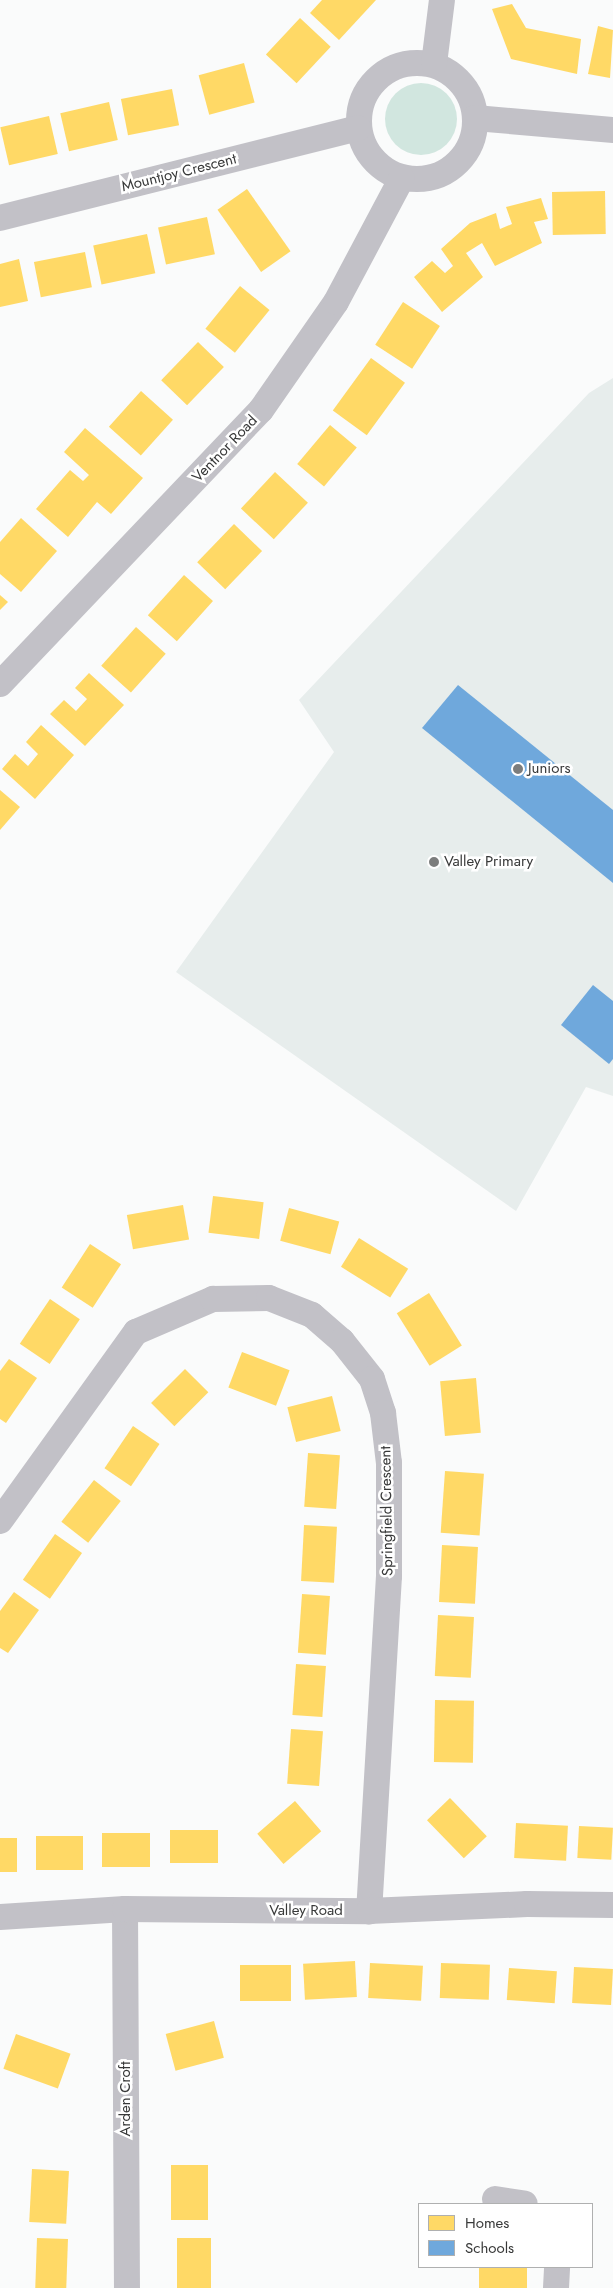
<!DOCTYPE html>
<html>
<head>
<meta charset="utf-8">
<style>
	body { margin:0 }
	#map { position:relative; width:613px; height:2288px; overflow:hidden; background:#fafbfb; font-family:Jost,sans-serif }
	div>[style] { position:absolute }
	.built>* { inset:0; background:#e7edec }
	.green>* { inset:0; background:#d1e6df }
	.round { border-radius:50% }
	.homes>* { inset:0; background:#ffd966; transform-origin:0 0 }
	.schools>* { inset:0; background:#6fa8dc }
	.minor>* { height:26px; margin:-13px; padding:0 13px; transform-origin:13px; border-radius:13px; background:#c2c1c7 }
	.minor>.ring { margin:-13px; padding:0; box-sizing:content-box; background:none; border:26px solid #c2c1c7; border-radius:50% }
	.dots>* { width:14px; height:14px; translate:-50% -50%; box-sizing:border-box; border:2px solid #fff; border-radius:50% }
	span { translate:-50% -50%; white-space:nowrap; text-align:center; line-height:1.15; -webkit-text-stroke:5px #fff; paint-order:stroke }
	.street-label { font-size:15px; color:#383939 }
	.poi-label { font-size:15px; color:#383939 }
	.left { translate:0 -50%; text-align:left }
	.legend { position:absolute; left:418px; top:2203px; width:175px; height:65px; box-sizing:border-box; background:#fff; border:1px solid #afb0b0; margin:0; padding:6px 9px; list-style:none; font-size:15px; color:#383939 }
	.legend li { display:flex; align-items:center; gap:10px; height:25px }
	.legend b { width:25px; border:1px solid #afb0b0 }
</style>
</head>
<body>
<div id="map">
	<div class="built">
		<div style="clip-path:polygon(613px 378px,613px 1096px,586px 1087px,516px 1211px,176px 972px,334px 752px,299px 700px,589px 393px)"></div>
	</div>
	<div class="green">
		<div class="round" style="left:385px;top:83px;width:72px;height:72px"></div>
	</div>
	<div class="homes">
		<div style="clip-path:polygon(322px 0,376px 0,339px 40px,310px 13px)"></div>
		<div style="clip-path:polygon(512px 4px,526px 28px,581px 39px,577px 74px,511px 59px,492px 9px)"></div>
		<div style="left:300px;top:18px;width:42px;height:50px;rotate:43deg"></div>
		<div style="clip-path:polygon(598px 26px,613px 30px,610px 78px,588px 74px)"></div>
		<div style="left:244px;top:63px;width:41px;height:47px;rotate:75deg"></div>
		<div style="left:172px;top:89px;width:37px;height:52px;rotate:79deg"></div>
		<div style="left:109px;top:102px;width:39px;height:50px;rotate:77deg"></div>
		<div style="left:49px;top:116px;width:39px;height:50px;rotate:77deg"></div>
		<div style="left:247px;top:189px;width:76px;height:36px;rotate:55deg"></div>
		<div style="left:605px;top:191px;width:43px;height:53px;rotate:89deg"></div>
		<div style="clip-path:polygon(541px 198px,548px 219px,534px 222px,542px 243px,495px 266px,482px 243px,466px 253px,483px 277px,442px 312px,414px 277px,432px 261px,445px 273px,453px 266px,441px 249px,470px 223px,496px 213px,500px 229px,512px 224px,506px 207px)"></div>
		<div style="left:207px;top:217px;width:38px;height:50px;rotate:78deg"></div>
		<div style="left:147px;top:234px;width:40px;height:55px;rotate:78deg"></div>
		<div style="left:85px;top:252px;width:36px;height:52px;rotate:79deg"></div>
		<div style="clip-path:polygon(19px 259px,28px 301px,0 307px,0 264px)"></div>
		<div style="left:240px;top:286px;width:38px;height:55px;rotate:39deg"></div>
		<div style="left:403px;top:302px;width:44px;height:51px;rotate:33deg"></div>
		<div style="left:198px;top:342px;width:36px;height:53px;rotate:44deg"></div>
		<div style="left:371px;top:358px;width:42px;height:65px;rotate:36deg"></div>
		<div style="left:141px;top:391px;width:43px;height:48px;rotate:42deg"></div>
		<div style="left:330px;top:425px;width:35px;height:51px;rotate:40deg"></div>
		<div style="clip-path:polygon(85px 428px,143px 478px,111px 514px,97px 502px,68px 537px,36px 509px,70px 470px,83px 481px,89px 475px,64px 452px)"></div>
		<div style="left:275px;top:472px;width:45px;height:50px;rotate:43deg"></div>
		<div style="clip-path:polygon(21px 518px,57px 551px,21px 592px,0 574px,0 542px)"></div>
		<div style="left:234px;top:524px;width:39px;height:53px;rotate:44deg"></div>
		<div style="left:184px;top:575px;width:39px;height:54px;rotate:42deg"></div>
		<div style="clip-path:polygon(0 595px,8px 602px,0 610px)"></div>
		<div style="left:136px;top:627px;width:40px;height:52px;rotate:42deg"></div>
		<div style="clip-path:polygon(89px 673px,124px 705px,85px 746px,50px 714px,64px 700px,76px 711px,87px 699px,75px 688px)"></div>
		<div style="clip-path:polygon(41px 725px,74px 755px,35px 799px,2px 769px,15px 754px,28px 766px,38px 754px,26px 742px)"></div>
		<div style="clip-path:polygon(0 790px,20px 807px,0 830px)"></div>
		<div style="left:213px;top:1196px;width:51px;height:37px;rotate:7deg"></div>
		<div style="left:183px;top:1205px;width:35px;height:57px;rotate:80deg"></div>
		<div style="left:289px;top:1208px;width:52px;height:34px;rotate:15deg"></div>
		<div style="left:359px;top:1238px;width:58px;height:34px;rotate:32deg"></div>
		<div style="left:90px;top:1244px;width:37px;height:52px;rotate:33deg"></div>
		<div style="left:429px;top:1293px;width:62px;height:38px;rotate:58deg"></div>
		<div style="left:50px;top:1299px;width:36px;height:54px;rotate:34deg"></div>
		<div style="left:242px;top:1352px;width:51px;height:38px;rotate:21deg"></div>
		<div style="clip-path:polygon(9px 1359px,37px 1378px,6px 1423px,0 1419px,0 1371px)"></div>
		<div style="left:185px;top:1369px;width:33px;height:48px;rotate:45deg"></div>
		<div style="left:476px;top:1378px;width:55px;height:36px;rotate:85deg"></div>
		<div style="left:332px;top:1396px;width:36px;height:46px;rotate:76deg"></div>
		<div style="left:133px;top:1426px;width:32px;height:51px;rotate:34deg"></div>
		<div style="left:308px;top:1453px;width:32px;height:54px;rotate:4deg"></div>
		<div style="left:445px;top:1471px;width:39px;height:62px;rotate:4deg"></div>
		<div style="left:94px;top:1480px;width:34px;height:53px;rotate:38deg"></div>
		<div style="left:304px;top:1525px;width:33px;height:56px;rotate:3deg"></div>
		<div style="left:55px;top:1534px;width:33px;height:56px;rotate:35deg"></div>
		<div style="left:442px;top:1545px;width:36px;height:57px;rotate:3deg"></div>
		<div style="clip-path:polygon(14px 1592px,39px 1610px,8px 1653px,0 1648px,0 1611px)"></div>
		<div style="left:302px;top:1594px;width:28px;height:59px;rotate:4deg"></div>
		<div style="left:438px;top:1615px;width:36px;height:61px;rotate:3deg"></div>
		<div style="left:296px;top:1664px;width:30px;height:51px;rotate:4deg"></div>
		<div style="left:435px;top:1700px;width:39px;height:62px;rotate:1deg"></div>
		<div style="left:291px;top:1729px;width:32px;height:55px;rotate:4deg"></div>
		<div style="left:450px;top:1798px;width:53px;height:32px;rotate:46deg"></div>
		<div style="left:295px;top:1801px;width:40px;height:50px;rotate:49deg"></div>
		<div style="left:516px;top:1823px;width:52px;height:35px;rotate:3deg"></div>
		<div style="left:579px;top:1826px;width:34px;height:32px;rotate:3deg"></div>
		<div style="left:218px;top:1830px;width:33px;height:48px;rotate:90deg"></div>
		<div style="left:102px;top:1833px;width:48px;height:34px"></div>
		<div style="left:36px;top:1836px;width:47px;height:34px"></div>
		<div style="left:0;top:1838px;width:17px;height:34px"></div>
		<div style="left:355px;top:1961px;width:36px;height:52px;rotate:87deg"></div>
		<div style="left:370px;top:1963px;width:53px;height:35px;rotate:3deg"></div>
		<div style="left:441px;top:1963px;width:49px;height:35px;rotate:2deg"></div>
		<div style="left:291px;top:1965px;width:36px;height:51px;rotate:90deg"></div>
		<div style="left:574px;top:1967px;width:39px;height:36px;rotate:3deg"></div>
		<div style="left:509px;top:1968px;width:48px;height:32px;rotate:4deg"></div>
		<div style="left:214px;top:2021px;width:38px;height:50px;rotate:75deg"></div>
		<div style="left:16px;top:2034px;width:58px;height:37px;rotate:20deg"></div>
		<div style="left:171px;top:2165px;width:37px;height:55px"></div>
		<div style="left:32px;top:2169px;width:37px;height:53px;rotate:3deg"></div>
		<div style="left:37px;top:2238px;width:31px;height:50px;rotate:2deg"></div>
		<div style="left:177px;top:2238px;width:34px;height:50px"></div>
		<div style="left:479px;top:2267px;width:48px;height:21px"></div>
	</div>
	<div class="schools">
		<div style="clip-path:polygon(458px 685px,613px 810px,613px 883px,422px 728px)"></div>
		<div style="clip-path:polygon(593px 985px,613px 1001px,613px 1059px,609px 1064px,561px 1025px)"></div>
	</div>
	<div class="minor">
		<div class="ring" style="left:359px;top:63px;width:90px;height:90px"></div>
		<div style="left:434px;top:64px;width:64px;rotate:-82.9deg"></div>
		<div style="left:475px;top:118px;width:139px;rotate:5deg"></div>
		<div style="left:0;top:218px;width:369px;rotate:-14.1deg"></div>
		<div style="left:0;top:684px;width:378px;rotate:-46.4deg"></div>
		<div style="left:261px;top:410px;width:131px;rotate:-55.2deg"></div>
		<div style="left:336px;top:302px;width:140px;rotate:-62deg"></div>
		<div style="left:0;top:1521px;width:233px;rotate:-54.3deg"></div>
		<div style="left:136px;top:1332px;width:84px;rotate:-23.2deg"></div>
		<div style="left:213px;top:1299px;width:56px;rotate:-1deg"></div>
		<div style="left:269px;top:1298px;width:46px;rotate:21.6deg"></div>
		<div style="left:312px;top:1315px;width:40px;rotate:41deg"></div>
		<div style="left:342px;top:1341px;width:48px;rotate:51.7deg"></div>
		<div style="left:372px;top:1379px;width:36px;rotate:72deg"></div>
		<div style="left:383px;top:1413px;width:50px;rotate:83.2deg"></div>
		<div style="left:389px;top:1463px;width:113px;rotate:90deg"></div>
		<div style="left:389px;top:1576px;width:336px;rotate:93.4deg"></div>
		<div style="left:125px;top:1909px;width:379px;rotate:89.7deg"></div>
		<div style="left:0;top:1917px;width:125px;rotate:-3.7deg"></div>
		<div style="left:125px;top:1909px;width:244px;rotate:0.5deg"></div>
		<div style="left:369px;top:1911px;width:158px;rotate:-2.5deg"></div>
		<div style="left:527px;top:1904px;width:86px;rotate:0.7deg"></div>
		<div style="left:495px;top:2199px;width:30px;rotate:9deg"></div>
		<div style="left:556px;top:2288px;width:21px;rotate:-87deg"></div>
	</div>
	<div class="dots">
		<div style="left:518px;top:769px;background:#7c7d7d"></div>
		<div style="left:434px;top:862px;background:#7c7d7d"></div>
	</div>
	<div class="street-label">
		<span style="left:179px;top:173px;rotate:-14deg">Mountjoy Crescent</span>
		<span style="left:225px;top:449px;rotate:-46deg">Ventnor Road</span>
		<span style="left:387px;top:1511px;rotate:-91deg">Springfield Crescent</span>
		<span style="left:306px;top:1911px">Valley Road</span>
		<span style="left:126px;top:2099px;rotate:-90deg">Arden Croft</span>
	</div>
	<div class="poi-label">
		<span class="left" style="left:528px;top:769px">Juniors</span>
		<span class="left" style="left:444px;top:862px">Valley Primary</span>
	</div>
	<ul class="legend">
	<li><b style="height:14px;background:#ffd966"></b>Homes</li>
	<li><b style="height:14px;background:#6fa8dc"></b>Schools</li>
	</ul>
</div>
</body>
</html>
